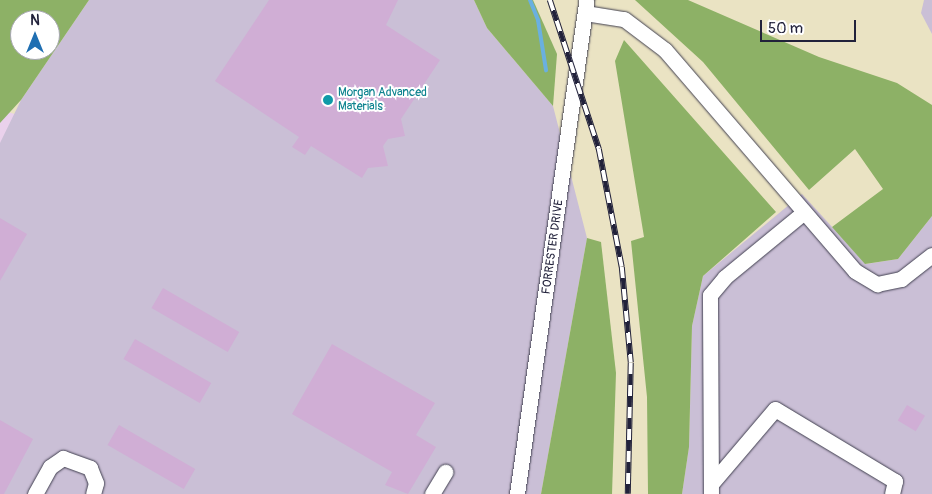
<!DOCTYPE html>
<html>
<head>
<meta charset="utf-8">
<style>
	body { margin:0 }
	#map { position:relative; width:932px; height:494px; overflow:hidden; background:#eae3c3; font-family:Pangolin,sans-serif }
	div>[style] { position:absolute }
	.built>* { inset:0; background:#ead1ec }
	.industrial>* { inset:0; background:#cabfd6 }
	.forest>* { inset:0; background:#8db166 }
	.stream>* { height:4px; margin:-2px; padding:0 2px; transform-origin:2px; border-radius:2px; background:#6ab0e0 }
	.building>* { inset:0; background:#d0aed5; transform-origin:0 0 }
	.roads { filter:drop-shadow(0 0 1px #403f4f) drop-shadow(0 0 1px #403f4f) }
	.minor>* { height:15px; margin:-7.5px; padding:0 7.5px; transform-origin:7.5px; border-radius:7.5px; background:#fff }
	.rail>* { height:5.5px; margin-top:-2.75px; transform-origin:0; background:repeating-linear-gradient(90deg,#fff 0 11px,#22223b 0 22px); box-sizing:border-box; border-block:1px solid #22223b }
	.dots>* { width:14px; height:14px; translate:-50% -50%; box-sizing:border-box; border:2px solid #fff; border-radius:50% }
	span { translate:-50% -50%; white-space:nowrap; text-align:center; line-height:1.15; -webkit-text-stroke:4px #fff; paint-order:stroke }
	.culture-label { font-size:12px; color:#0d838f }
	.left { translate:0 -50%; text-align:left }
	.street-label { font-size:12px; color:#22223b }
	.north { position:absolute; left:10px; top:10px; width:50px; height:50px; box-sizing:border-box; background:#fff; border:1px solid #a7a7b1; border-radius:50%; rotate:0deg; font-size:14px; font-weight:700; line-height:20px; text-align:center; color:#22223b }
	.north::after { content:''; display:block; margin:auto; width:18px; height:22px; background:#1f6fb2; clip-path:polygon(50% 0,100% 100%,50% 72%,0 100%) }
	.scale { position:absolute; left:760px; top:20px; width:96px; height:22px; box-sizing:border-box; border:2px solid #22223b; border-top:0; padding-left:6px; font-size:15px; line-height:18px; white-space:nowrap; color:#22223b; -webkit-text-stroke:4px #fff; paint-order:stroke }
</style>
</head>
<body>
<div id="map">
	<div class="built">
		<div style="clip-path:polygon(0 110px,26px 117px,0 161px)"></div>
	</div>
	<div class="industrial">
		<div style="clip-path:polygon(89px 0,474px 0,487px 28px,553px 106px,587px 238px,541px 494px,0 494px,0 143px,21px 100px)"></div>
		<div style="clip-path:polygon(924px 0,932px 0,932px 34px,921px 13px)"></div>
		<div style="clip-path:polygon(802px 194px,866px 264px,898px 259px,932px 216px,932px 494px,682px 494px,689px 447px,692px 326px,703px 276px)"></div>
	</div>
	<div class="forest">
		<div style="clip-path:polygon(evenodd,0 0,89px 0,21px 100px,0 123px,0 0,20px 20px,50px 20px,50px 50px,20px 50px,20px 20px)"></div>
		<div style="clip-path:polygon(474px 0,533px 0,557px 54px,553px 106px,487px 28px)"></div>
		<div style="clip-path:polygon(635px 0,688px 0,819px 57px,897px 83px,932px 105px,932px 216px,898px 259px,865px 264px,832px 227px,883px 189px,855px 149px,809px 190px,703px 62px)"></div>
		<div style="clip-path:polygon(624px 40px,776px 212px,703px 276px,692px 326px,689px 447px,682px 494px,648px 494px,647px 397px,631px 241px,644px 237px,615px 61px)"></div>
		<div style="clip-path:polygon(587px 238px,601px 242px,616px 373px,612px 494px,541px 494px)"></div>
	</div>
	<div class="stream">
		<div style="left:530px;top:0;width:22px;rotate:68deg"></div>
		<div style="left:538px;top:20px;width:51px;rotate:80.9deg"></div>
	</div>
	<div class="building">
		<div style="clip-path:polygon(269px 0,398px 0,386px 25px,440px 60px,401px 119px,405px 136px,388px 139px,383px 146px,388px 166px,368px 168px,362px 178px,311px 146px,305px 155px,292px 147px,299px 137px,215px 81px)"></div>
		<div style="clip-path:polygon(0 218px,27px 234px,0 281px)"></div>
		<div style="left:163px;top:288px;width:88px;height:23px;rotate:30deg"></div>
		<div style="left:135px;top:339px;width:88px;height:23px;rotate:30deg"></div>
		<div style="clip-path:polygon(332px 344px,435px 403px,416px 435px,436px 447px,408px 494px,385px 485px,392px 472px,292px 414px)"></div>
		<div style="left:907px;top:405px;width:21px;height:18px;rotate:31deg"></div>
		<div style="clip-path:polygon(0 420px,33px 439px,4px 494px,0 494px)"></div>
		<div style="left:119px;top:425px;width:88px;height:23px;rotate:30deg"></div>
	</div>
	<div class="roads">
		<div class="minor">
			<div style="left:585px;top:13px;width:39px;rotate:9deg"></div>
			<div style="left:624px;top:19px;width:51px;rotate:37.1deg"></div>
			<div style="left:665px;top:50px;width:291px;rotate:49.3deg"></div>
			<div style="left:855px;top:271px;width:26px;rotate:31deg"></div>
			<div style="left:877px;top:284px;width:25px;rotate:-12deg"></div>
			<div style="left:901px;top:279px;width:39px;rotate:-38deg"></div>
			<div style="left:712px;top:483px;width:97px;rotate:-49.6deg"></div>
			<div style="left:775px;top:409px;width:140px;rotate:31deg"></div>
			<div style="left:895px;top:481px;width:13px;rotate:103deg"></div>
			<div style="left:35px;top:494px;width:31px;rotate:-61deg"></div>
			<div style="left:50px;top:467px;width:16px;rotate:-35deg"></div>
			<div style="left:63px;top:458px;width:29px;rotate:20deg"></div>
			<div style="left:90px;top:468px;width:16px;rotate:68deg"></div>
			<div style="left:96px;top:483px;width:11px;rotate:105deg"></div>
			<div style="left:432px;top:494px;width:26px;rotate:-59deg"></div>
			<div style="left:517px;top:494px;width:499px;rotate:-82deg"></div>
			<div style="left:711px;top:494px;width:199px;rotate:-90.3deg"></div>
			<div style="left:710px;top:295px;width:23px;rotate:-50deg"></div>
			<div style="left:725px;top:277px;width:102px;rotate:-39.4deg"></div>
		</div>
	</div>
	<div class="rail">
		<div style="left:550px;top:0;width:157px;rotate:71.8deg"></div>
		<div style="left:599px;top:149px;width:120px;rotate:79deg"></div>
		<div style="left:622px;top:267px;width:96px;rotate:84.6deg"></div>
		<div style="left:631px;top:363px;width:131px;rotate:91.3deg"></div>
	</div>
	<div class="dots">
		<div style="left:328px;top:100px;background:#0f9aa8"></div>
	</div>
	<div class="culture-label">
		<span class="left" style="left:338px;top:100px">Morgan Advanced<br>Materials</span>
	</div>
	<div class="street-label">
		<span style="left:553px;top:247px;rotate:-82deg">FORRESTER DRIVE</span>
	</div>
	<div class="north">N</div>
	<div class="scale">50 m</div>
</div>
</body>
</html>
